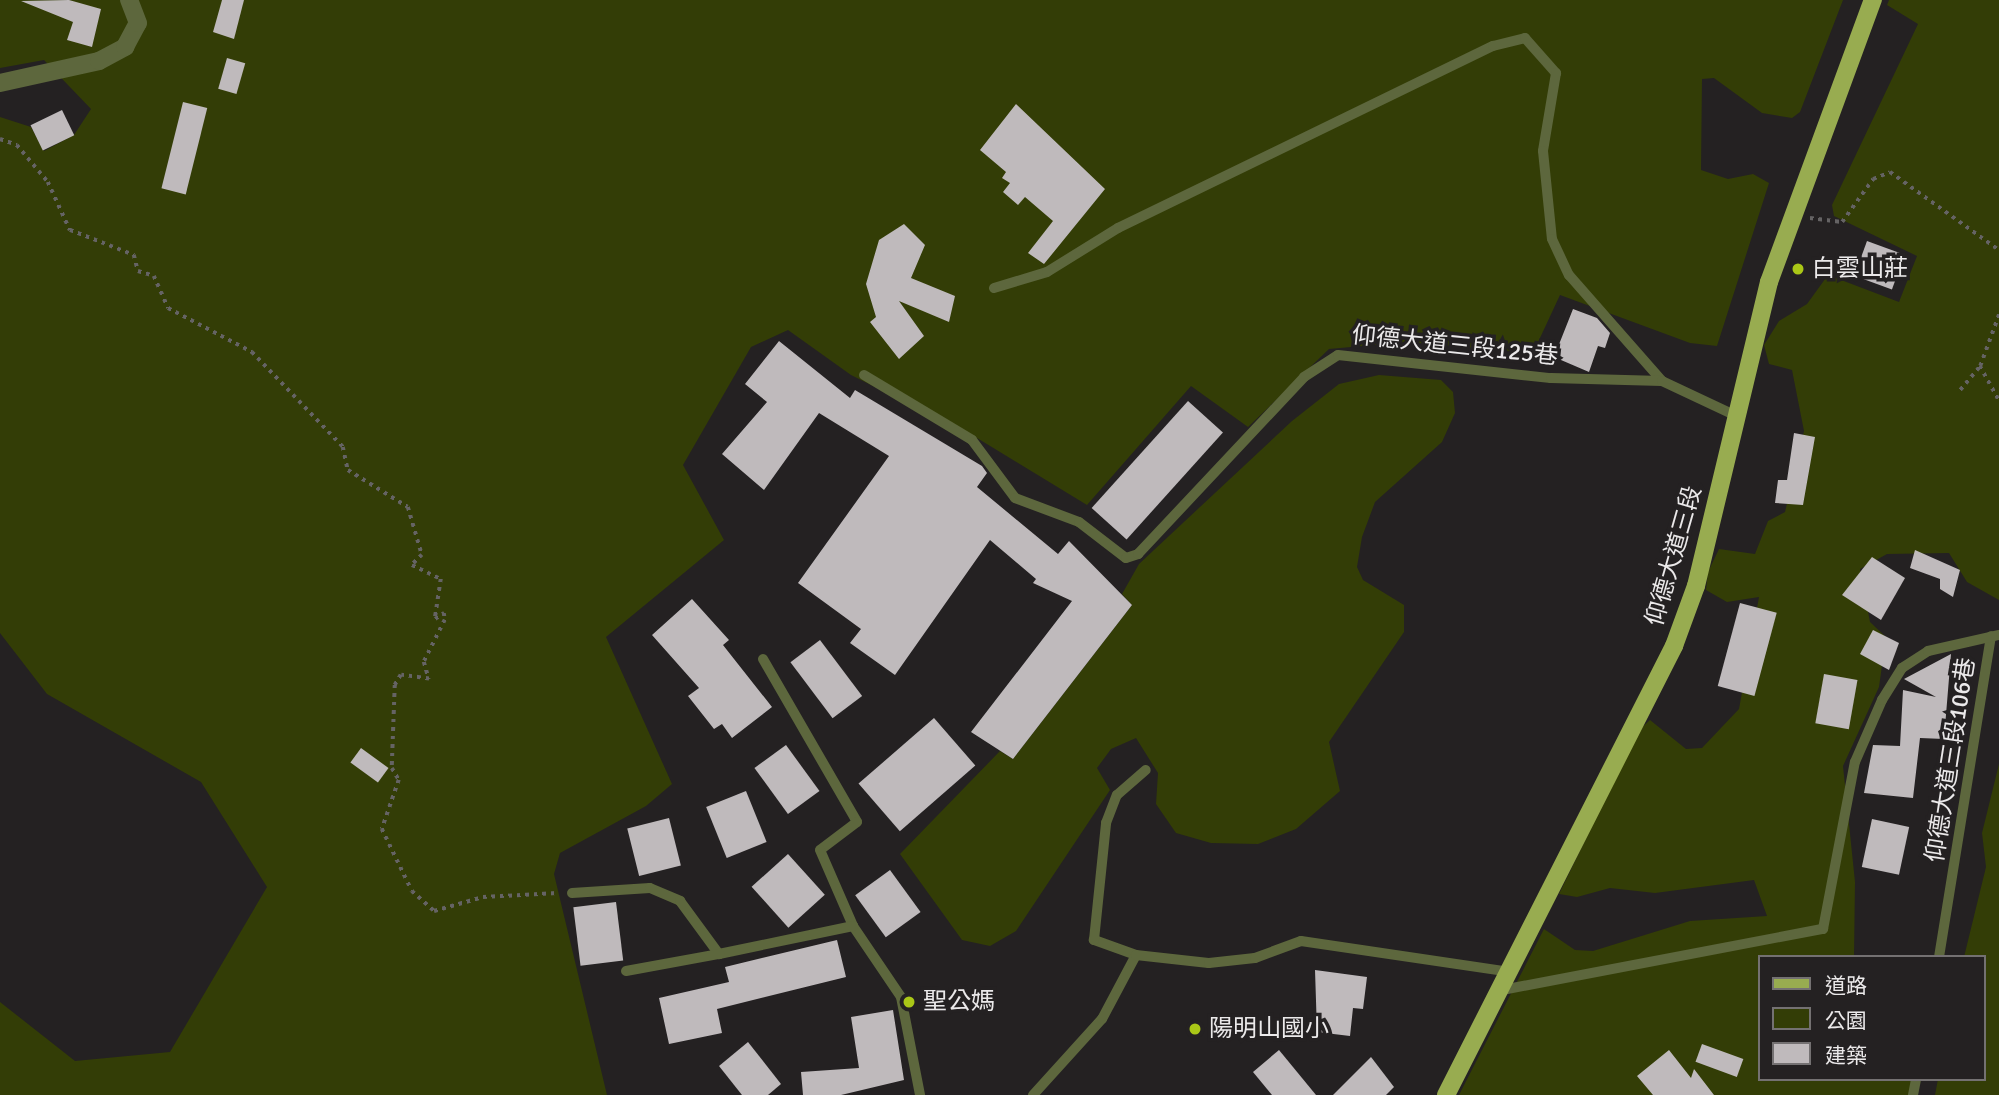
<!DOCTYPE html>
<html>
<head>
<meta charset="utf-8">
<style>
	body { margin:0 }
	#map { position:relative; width:1999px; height:1095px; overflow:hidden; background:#242122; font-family:Signika,"Noto Sans TC",sans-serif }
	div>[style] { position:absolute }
	.green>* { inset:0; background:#333d06 }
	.building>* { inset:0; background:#bfbabc; transform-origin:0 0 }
	.path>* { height:3.5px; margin-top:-1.75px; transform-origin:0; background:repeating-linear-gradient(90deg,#656364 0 3.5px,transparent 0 8.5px) }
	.service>* { height:10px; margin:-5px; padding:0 5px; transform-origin:5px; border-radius:5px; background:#5d673d }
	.minor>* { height:18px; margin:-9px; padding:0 9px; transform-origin:9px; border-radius:9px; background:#5d673d }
	.primary>* { height:18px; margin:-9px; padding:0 9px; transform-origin:9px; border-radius:9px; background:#98ac50 }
	.dots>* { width:19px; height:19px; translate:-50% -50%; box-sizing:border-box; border:4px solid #242122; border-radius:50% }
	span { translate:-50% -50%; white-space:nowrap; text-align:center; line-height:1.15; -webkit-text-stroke:7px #242122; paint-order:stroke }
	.poi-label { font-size:24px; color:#ebe9ea }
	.left { translate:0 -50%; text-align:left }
	.street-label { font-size:24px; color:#ebe9ea }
	.legend { position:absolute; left:1758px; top:955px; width:228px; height:126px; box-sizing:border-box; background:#242122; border:2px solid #747172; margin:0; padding:9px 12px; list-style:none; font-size:21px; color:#ebe9ea }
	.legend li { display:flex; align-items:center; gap:14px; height:35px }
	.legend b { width:35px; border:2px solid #747172 }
</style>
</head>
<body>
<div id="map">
	<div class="green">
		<div style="clip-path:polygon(0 0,1843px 0,1800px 112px,1792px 118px,1762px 113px,1714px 78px,1702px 79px,1701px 170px,1728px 179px,1753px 174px,1769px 183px,1717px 346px,1690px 343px,1560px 295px,1533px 353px,1407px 342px,1329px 349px,1248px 427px,1191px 386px,1087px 505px,977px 438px,851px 375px,788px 330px,751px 347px,683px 465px,724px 540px,606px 637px,672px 784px,646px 806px,560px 853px,554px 874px,607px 1095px,0 1095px,0 1002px,75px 1061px,170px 1052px,267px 887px,201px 782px,47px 694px,0 633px,0 117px,31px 127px,44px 151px,74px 135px,91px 109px,44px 60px,0 68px)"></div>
		<div style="clip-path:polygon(1889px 0,1999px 0,1999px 600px,1967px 582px,1949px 553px,1887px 554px,1860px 569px,1870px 622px,1886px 637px,1879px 687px,1843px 766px,1855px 882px,1854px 957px,1759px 957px,1759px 1079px,1916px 1079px,1911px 1095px,1459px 1095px,1544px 929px,1575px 950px,1593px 951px,1690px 921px,1767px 916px,1754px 880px,1655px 893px,1610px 888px,1577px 897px,1559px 894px,1639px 730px,1650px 720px,1686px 749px,1702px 748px,1739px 709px,1759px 597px,1727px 602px,1706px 590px,1708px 572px,1719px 549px,1755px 554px,1768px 521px,1785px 512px,1804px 431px,1792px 370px,1769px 364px,1764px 345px,1779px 321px,1807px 304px,1828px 275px,1899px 302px,1917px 256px,1834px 216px,1832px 205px,1918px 24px,1887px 5px)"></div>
		<div style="clip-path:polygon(1379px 375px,1441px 380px,1453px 392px,1455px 413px,1442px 442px,1375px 502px,1362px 537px,1357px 567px,1363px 580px,1404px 605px,1404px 632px,1329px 742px,1340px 791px,1296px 829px,1258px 844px,1211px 843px,1176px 833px,1156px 804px,1158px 773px,1136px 738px,1111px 749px,1097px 768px,1110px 790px,1016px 931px,990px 946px,962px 940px,900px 854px,1000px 751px,1013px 759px,1132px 605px,1122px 594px,1139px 564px,1292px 421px,1339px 384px)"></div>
		<div style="clip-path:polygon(1999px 764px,1999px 1095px,1935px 1095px,1938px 1079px,1983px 1079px,1983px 957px,1964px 957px,1986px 867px,1982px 833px)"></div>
	</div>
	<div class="building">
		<div style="clip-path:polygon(69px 0,101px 9px,92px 47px,67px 40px,73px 22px,21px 1px)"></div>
		<div style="clip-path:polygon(222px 0,244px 0,234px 39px,213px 32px)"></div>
		<div style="left:227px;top:58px;width:19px;height:32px;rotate:16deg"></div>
		<div style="left:183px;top:102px;width:25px;height:89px;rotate:14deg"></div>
		<div style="clip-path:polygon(1016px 104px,1105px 189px,1044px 264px,1028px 253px,1053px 221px,1025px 197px,1018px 205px,1003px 192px,1010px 183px,1002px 178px,1006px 172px,980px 150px)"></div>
		<div style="left:62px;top:110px;width:28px;height:35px;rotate:64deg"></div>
		<div style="clip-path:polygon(904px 224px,925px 245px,911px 278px,955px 296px,949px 322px,899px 301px,924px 336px,899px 359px,870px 322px,876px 317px,866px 284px,879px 240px)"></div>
		<div style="left:1867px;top:241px;width:40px;height:37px;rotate:20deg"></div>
		<div style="clip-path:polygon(1573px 309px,1597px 318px,1610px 333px,1605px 348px,1598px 346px,1589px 372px,1554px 357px)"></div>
		<div style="clip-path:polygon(779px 341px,850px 398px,855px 390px,982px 466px,987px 473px,977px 487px,1058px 554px,1069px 541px,1132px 605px,1013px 759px,971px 732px,1072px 601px,1033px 583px,1036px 579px,990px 540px,895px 675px,850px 643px,861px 629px,798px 583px,889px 456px,819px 413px,764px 490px,722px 454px,767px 402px,745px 384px)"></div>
		<div style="left:1188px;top:401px;width:47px;height:144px;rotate:42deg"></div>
		<div style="clip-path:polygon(1794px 433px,1815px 437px,1803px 505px,1775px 503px,1778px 480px,1787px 480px)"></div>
		<div style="clip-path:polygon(1915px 550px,1960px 570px,1953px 597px,1940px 589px,1940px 579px,1910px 568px)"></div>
		<div style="clip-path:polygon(1872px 557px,1905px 578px,1881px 620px,1842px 595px)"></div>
		<div style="clip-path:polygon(692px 599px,729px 640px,723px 645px,772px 707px,732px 738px,722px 724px,714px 729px,688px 696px,699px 688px,652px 635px)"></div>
		<div style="left:1740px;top:603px;width:38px;height:86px;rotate:15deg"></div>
		<div style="clip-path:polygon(1873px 630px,1899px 643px,1889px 670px,1860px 654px)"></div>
		<div style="left:820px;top:640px;width:70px;height:37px;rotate:53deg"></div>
		<div style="clip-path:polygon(1951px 654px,1944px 739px,1920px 738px,1913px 798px,1864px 793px,1873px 745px,1900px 746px,1903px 690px,1936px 697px,1904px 679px)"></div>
		<div style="left:1824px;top:674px;width:34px;height:50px;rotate:10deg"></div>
		<div style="left:934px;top:718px;width:63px;height:100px;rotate:49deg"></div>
		<div style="left:786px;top:745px;width:57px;height:39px;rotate:54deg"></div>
		<div style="left:361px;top:748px;width:34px;height:18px;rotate:36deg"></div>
		<div style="left:746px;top:791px;width:55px;height:43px;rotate:68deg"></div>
		<div style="left:669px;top:818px;width:49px;height:43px;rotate:76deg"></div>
		<div style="left:1872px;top:819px;width:38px;height:49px;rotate:12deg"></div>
		<div style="left:788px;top:854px;width:55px;height:49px;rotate:48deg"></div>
		<div style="left:890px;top:870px;width:52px;height:43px;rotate:54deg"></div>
		<div style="left:616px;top:902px;width:59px;height:43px;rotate:83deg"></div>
		<div style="clip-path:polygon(837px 940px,846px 977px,717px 1009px,722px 1033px,669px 1044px,659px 998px,729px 982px,725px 967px)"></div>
		<div style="clip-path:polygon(1315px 970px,1367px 977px,1363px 1009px,1353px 1008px,1350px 1036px,1317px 1032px)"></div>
		<div style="clip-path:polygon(893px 1010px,904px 1080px,841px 1095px,803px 1095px,801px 1072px,859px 1068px,851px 1017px)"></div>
		<div style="clip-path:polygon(748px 1042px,781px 1084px,768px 1095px,742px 1095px,719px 1066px)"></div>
		<div style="left:1702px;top:1044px;width:44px;height:19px;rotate:20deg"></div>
		<div style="clip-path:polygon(1279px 1050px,1316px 1095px,1272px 1095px,1253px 1072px)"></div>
		<div style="clip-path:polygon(1669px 1050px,1691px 1078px,1694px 1069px,1714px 1095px,1653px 1095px,1637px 1076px)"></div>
		<div style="clip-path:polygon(1371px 1057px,1394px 1087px,1386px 1095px,1333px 1095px)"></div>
	</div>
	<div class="path">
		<div style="left:0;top:139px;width:18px;rotate:19deg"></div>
		<div style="left:17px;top:145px;width:48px;rotate:50deg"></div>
		<div style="left:48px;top:182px;width:53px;rotate:65.4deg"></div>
		<div style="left:70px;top:230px;width:69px;rotate:21.3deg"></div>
		<div style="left:134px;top:255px;width:16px;rotate:76deg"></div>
		<div style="left:138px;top:271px;width:17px;rotate:17deg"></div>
		<div style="left:154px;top:276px;width:35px;rotate:66deg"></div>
		<div style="left:168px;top:308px;width:95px;rotate:27.6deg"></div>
		<div style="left:252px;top:352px;width:132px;rotate:46.2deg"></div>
		<div style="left:343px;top:447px;width:24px;rotate:78deg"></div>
		<div style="left:348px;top:470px;width:70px;rotate:31.7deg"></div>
		<div style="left:408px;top:507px;width:50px;rotate:73.7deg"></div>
		<div style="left:422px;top:555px;width:14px;rotate:135deg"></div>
		<div style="left:412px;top:565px;width:32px;rotate:26deg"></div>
		<div style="left:441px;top:579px;width:40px;rotate:98.5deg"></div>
		<div style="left:435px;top:619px;width:11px;rotate:-34deg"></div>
		<div style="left:444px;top:613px;width:7px;rotate:82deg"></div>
		<div style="left:445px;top:620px;width:47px;rotate:116.6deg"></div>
		<div style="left:424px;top:662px;width:18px;rotate:74deg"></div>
		<div style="left:429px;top:679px;width:28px;rotate:-172deg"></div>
		<div style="left:401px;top:675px;width:12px;rotate:121deg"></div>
		<div style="left:395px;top:685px;width:83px;rotate:92.1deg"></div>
		<div style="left:392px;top:768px;width:14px;rotate:60deg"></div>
		<div style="left:399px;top:780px;width:52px;rotate:109.1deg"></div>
		<div style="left:382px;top:829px;width:69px;rotate:64.2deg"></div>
		<div style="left:412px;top:891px;width:30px;rotate:42deg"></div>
		<div style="left:434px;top:911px;width:51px;rotate:-15.9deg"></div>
		<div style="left:483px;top:897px;width:74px;rotate:-3.1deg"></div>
		<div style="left:1810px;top:218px;width:32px;rotate:7deg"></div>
		<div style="left:1842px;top:222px;width:53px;rotate:-54.2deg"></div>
		<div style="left:1873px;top:179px;width:18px;rotate:-22deg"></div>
		<div style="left:1890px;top:172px;width:134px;rotate:35.6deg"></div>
		<div style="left:1980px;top:366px;width:39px;rotate:61deg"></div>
		<div style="left:1960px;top:390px;width:31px;rotate:-50deg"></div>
		<div style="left:1980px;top:366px;width:55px;rotate:-69.9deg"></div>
	</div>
	<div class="service">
		<div style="left:994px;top:288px;width:55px;rotate:-16.8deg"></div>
		<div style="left:1047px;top:272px;width:84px;rotate:-31.8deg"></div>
		<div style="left:1118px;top:228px;width:417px;rotate:-25.9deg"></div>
		<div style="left:1493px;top:46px;width:33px;rotate:-14deg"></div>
		<div style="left:1525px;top:38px;width:47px;rotate:48.5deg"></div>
		<div style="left:1556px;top:73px;width:79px;rotate:99.5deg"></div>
		<div style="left:1543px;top:151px;width:88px;rotate:84.2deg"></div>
		<div style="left:1552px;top:239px;width:40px;rotate:65deg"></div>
		<div style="left:1569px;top:275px;width:141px;rotate:48.7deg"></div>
		<div style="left:864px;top:375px;width:126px;rotate:31deg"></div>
		<div style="left:972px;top:440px;width:72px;rotate:53.4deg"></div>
		<div style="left:1015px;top:498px;width:68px;rotate:20.6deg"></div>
		<div style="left:1079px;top:522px;width:59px;rotate:37.5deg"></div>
		<div style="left:1126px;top:558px;width:13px;rotate:-18deg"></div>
		<div style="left:1138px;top:554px;width:243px;rotate:-46.8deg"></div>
		<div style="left:1304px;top:377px;width:40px;rotate:-32.9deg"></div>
		<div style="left:1338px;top:355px;width:214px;rotate:6.2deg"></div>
		<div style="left:1551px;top:378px;width:111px;rotate:1.5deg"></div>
		<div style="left:1662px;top:381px;width:77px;rotate:25.2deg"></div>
		<div style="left:763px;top:659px;width:188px;rotate:60deg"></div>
		<div style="left:857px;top:822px;width:46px;rotate:142.9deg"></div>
		<div style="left:820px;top:850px;width:83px;rotate:66.5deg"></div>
		<div style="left:853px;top:926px;width:86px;rotate:55.9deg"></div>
		<div style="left:901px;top:997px;width:100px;rotate:79deg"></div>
		<div style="left:572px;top:893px;width:78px;rotate:-3.7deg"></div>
		<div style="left:650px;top:888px;width:33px;rotate:23deg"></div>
		<div style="left:680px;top:901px;width:66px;rotate:53.7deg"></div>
		<div style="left:719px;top:954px;width:137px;rotate:-11.8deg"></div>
		<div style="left:1136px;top:955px;width:45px;rotate:-160.3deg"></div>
		<div style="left:1094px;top:940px;width:118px;rotate:-84.1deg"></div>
		<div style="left:1106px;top:823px;width:30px;rotate:-69deg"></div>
		<div style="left:1117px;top:795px;width:38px;rotate:-41deg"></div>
		<div style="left:1939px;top:957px;width:325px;rotate:-80.8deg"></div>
		<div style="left:626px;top:971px;width:95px;rotate:-10.4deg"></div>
		<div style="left:1502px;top:990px;width:327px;rotate:-10.8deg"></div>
		<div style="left:1823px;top:929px;width:170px;rotate:-79.2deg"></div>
		<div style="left:1855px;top:762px;width:68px;rotate:-66.5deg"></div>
		<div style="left:1882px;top:700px;width:38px;rotate:-58deg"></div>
		<div style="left:1902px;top:668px;width:31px;rotate:-33deg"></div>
		<div style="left:1928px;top:651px;width:73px;rotate:-12.7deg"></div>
		<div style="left:1033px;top:1095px;width:103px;rotate:-47.8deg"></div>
		<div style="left:1102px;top:1019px;width:72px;rotate:-62deg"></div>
		<div style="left:1136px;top:955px;width:73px;rotate:6.3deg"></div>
		<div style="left:1209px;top:963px;width:46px;rotate:-6.2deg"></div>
		<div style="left:1255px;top:958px;width:49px;rotate:-20.3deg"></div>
		<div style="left:1301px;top:941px;width:211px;rotate:8.4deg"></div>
		<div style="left:1913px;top:1095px;width:16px;rotate:-79deg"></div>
	</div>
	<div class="minor">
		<div style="left:0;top:83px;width:101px;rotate:-12.5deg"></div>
		<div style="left:99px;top:61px;width:30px;rotate:-28deg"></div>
		<div style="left:125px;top:47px;width:27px;rotate:-62deg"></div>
		<div style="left:138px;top:23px;width:25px;rotate:-111deg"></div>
	</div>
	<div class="primary">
		<div style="left:1446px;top:1095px;width:504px;rotate:-63.08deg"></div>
		<div style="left:1674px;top:646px;width:64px;rotate:-69.9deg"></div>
		<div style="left:1696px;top:586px;width:313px;rotate:-76.5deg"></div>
		<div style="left:1769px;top:282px;width:301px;rotate:-69.8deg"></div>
	</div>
	<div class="dots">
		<div style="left:1798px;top:269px;background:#aac717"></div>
		<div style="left:909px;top:1002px;background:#aac717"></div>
		<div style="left:1195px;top:1029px;background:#aac717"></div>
	</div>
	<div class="poi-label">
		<span class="left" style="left:1812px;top:269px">白雲山莊</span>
		<span class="left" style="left:923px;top:1002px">聖公媽</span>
		<span class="left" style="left:1209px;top:1029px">陽明山國小</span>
	</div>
	<div class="street-label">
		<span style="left:1455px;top:346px;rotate:6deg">仰德大道三段125巷</span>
		<span style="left:1674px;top:556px;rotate:-74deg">仰德大道三段</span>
		<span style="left:1951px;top:760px;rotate:-81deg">仰德大道三段106巷</span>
	</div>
	<ul class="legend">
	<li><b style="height:9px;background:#98ac50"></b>道路</li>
	<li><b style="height:19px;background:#333d06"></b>公園</li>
	<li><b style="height:19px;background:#bfbabc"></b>建築</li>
	</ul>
</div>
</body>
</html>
